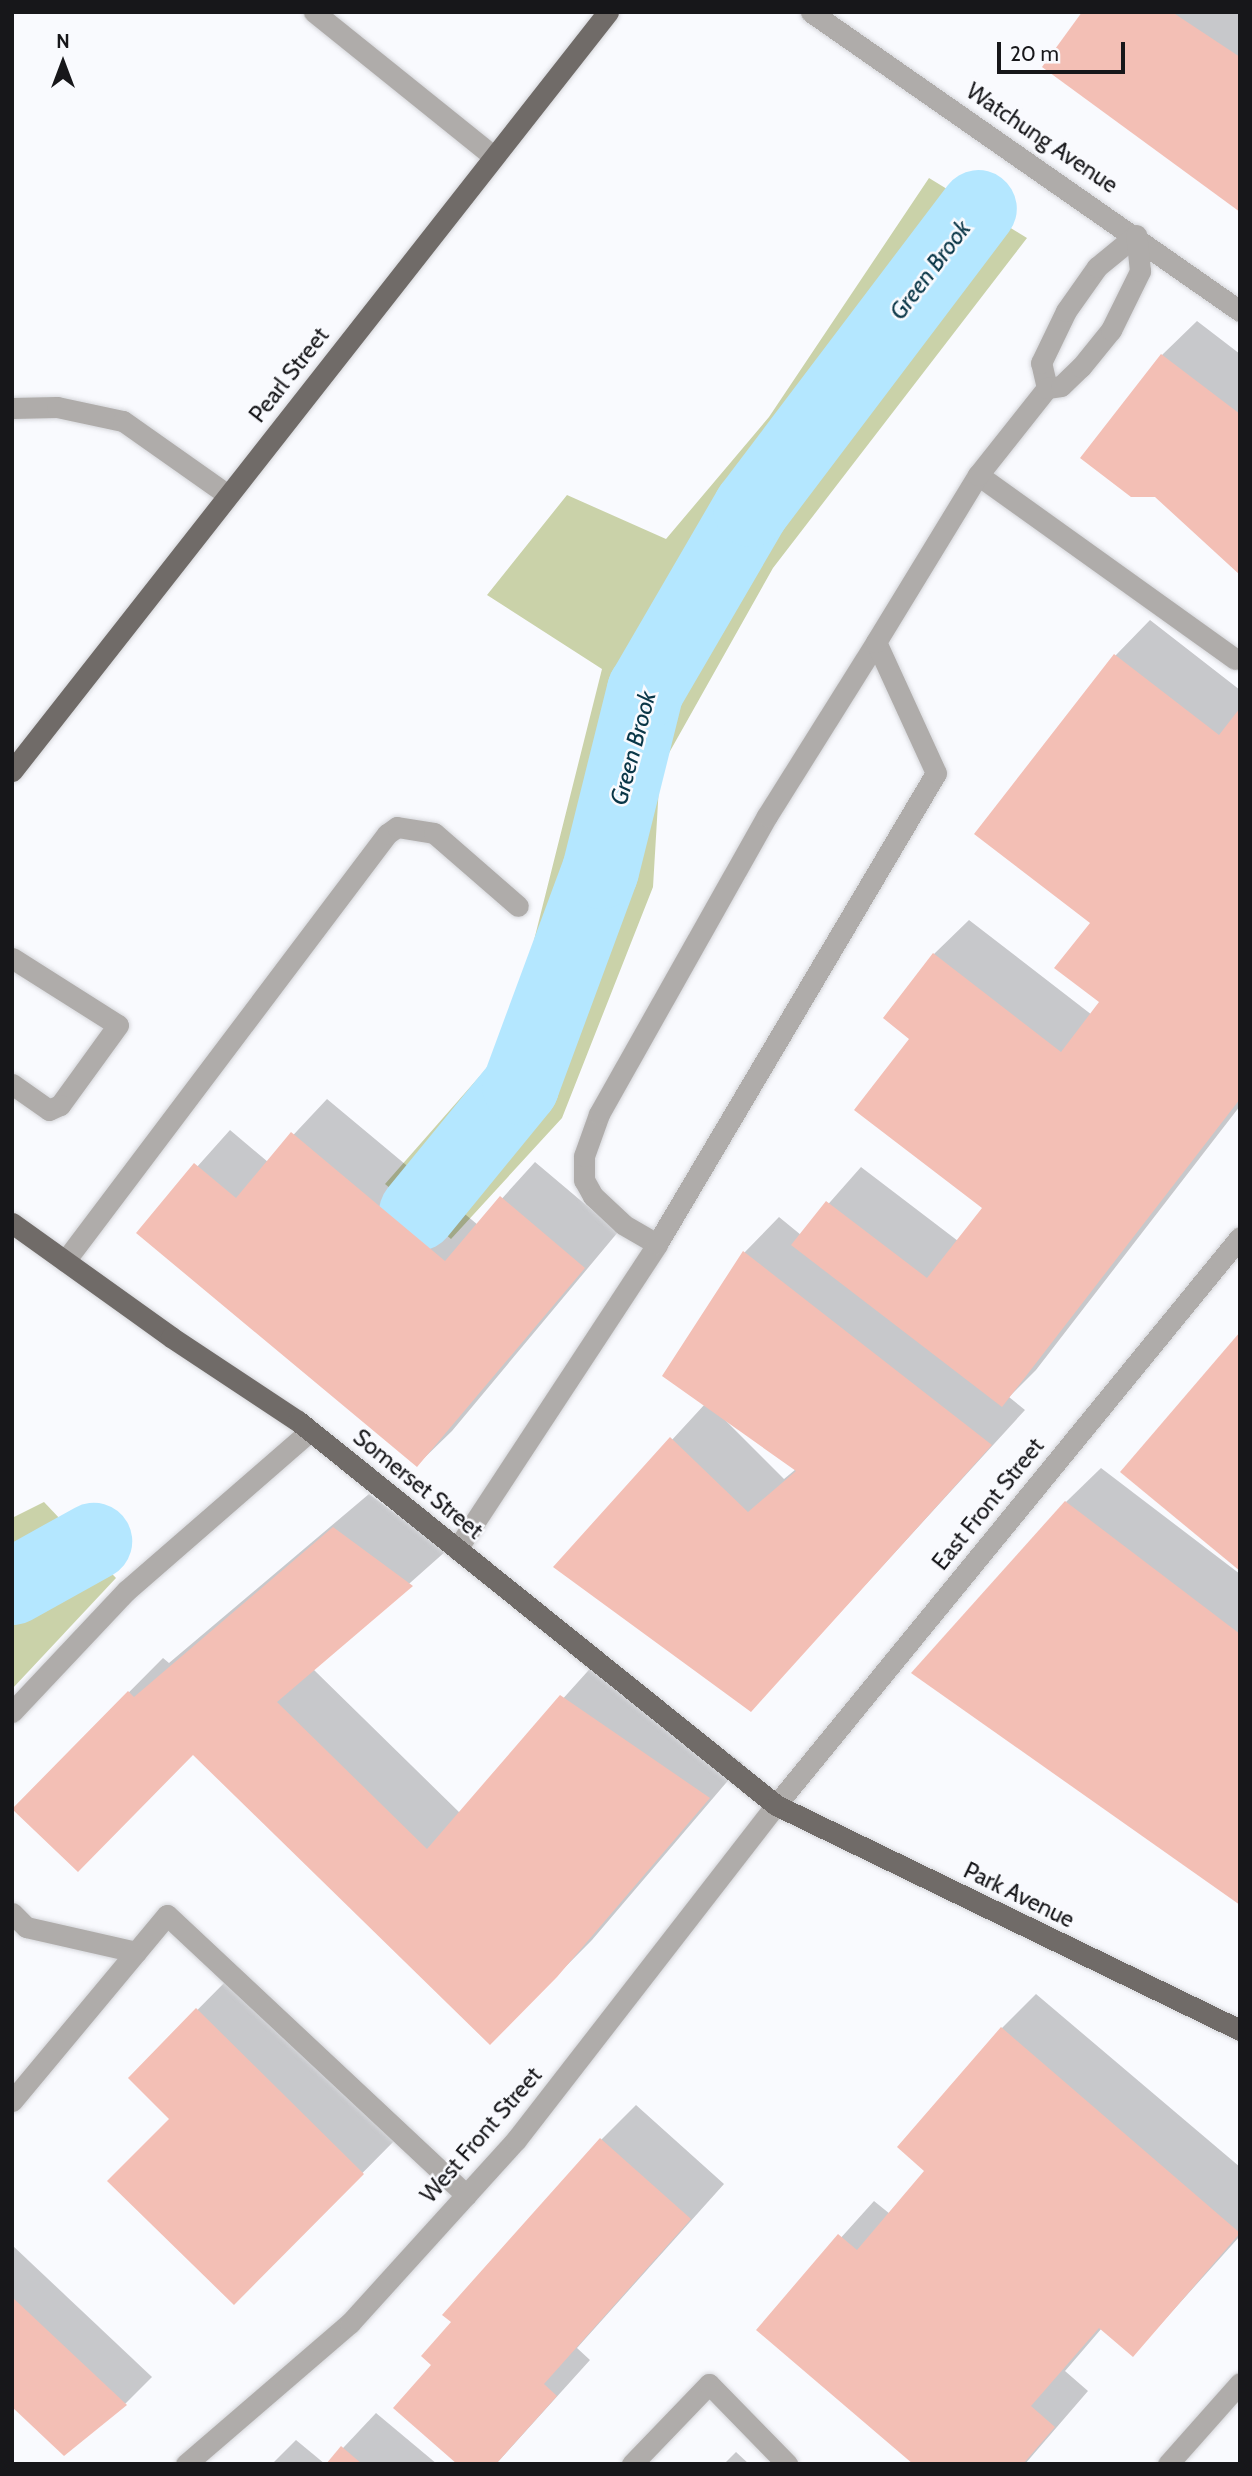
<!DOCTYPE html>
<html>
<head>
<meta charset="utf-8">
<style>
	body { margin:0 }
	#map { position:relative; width:1252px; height:2476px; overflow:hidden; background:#f9fafe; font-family:Cabin,sans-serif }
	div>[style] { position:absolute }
	.green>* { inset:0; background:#cad2a9 }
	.shadow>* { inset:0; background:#0003 }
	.river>* { height:77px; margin:-38.5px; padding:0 38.5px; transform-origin:38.5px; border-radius:38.5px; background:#b4e7ff }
	.building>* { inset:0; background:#f3bfb5 }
	.roads { filter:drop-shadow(0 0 2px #d5d6da) drop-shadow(0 0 2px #d5d6da) }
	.minor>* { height:21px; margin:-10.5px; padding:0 10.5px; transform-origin:10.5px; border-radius:10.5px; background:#afacaa }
	.major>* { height:21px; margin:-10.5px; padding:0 10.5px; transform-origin:10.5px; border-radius:10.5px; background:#706b68 }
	span { translate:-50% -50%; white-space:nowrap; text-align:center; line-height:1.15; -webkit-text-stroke:5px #f9fafe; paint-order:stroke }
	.street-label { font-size:23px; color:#17171a }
	.water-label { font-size:24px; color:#093647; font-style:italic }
	.frame { position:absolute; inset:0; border:14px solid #17171a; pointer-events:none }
	.north { position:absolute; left:28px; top:28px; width:70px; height:70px; -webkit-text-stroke:5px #f9fafe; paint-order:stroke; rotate:0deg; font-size:19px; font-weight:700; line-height:28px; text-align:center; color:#17171a }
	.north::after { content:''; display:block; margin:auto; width:24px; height:32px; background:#17171a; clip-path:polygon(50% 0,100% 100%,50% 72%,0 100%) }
	.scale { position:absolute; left:997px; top:42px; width:128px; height:32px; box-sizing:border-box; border:4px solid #17171a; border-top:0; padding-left:9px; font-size:21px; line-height:24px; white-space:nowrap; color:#17171a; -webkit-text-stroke:5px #f9fafe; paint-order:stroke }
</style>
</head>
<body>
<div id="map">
	<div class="green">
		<div style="clip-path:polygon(929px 178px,1027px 238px,773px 568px,660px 769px,653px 887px,562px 1118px,451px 1239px,385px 1184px,508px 1044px,602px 669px,487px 595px,567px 495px,666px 539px,769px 417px)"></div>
		<div style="clip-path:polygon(44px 1502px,116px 1578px,12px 1689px,12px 1518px)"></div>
	</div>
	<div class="shadow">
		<div style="clip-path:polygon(1085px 12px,1240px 12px,1240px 210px)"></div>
		<div style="clip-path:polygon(1197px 321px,1240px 354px,1240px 573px,1156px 495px,1083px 458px,1162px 355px)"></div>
		<div style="clip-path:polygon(evenodd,1150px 620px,1240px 690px,1240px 1106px,1036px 1370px,1009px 1397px,1025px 1410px,751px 1710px,556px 1566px,705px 1404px,664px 1375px,745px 1252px,779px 1217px,801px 1235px,861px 1167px,958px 1241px,984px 1207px,911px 1039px,885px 1018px,934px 954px,969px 920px,1092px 1015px,1102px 1002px,1092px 922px,977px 833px,1116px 655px,1150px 620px,721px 1416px,796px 1469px,784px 1479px,721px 1416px)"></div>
		<div style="clip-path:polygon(327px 1099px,478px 1225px,535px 1162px,618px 1232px,452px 1431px,417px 1465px,138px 1233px,230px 1130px,268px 1162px)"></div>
		<div style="clip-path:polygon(1101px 1468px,1240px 1574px,1240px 1903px,1066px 1502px)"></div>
		<div style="clip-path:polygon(369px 1494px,446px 1551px,313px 1669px,460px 1813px,596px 1662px,743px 1763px,592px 1940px,490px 2043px,193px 1753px,14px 1808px,163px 1658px,169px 1663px)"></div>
		<div style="clip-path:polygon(232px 1975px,397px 2138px,234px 2303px,172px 2118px,130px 2078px)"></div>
		<div style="clip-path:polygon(1036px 1994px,1240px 2167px,1240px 2236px,1133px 2355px,1102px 2328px,1065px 2371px,1088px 2391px,1025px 2464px,915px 2464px,758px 2330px,874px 2201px,890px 2214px,927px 2171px,1002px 2028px)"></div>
		<div style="clip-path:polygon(636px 2105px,724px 2184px,577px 2348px,590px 2360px,496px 2464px,434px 2365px,453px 2322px,602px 2139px)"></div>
		<div style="clip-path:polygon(12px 2245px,152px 2377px,125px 2404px,12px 2404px)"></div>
		<div style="clip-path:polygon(376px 2413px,437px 2464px,328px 2464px)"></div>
		<div style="clip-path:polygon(296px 2440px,325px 2464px,272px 2464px)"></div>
		<div style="clip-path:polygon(736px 2452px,749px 2464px,724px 2464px)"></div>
	</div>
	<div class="river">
		<div style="left:417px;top:1212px;width:163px;rotate:-50.7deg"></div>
		<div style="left:520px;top:1086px;width:230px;rotate:-69.7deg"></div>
		<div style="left:600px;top:870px;width:186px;rotate:-76deg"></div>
		<div style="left:645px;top:690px;width:211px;rotate:-59.8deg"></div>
		<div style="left:751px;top:508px;width:376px;rotate:-52.9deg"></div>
		<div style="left:12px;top:1586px;width:93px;rotate:-29.1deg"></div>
	</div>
	<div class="building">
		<div style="clip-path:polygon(1082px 12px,1172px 12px,1240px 57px,1240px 212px,1042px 67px)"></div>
		<div style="clip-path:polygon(1161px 354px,1240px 414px,1240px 575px,1155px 497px,1131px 497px,1080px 458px)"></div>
		<div style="clip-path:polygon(1114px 654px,1219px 735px,1240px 708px,1240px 1099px,1002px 1407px,791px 1245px,826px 1201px,927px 1278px,982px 1208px,854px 1110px,909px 1039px,883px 1018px,933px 953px,1061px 1052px,1099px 1002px,1054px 968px,1090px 923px,974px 834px)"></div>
		<div style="clip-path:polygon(291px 1132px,445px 1261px,500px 1196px,585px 1268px,417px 1467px,136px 1233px,194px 1163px,236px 1198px)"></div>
		<div style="clip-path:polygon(743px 1251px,992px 1445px,751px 1712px,553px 1567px,670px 1437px,748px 1512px,796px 1471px,662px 1376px)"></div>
		<div style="clip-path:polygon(1240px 1332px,1240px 1571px,1120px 1472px)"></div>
		<div style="clip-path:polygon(1065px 1501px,1240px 1634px,1240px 1905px,911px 1673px)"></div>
		<div style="clip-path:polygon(333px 1527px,413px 1586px,277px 1702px,427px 1849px,560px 1695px,710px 1798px,557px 1977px,490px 2045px,193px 1755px,78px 1872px,12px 1809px,128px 1691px,134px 1697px)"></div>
		<div style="clip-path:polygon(196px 2008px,364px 2174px,234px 2305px,107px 2181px,169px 2119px,128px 2078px)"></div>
		<div style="clip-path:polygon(1001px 2027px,1240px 2233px,1133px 2357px,1099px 2328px,1031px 2406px,1055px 2427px,1023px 2464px,913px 2464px,756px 2330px,838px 2234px,857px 2250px,924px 2171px,897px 2147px)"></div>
		<div style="clip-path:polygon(600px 2138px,691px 2219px,544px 2384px,557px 2396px,496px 2464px,457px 2464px,393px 2408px,431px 2365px,421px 2356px,451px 2322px,442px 2315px)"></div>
		<div style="clip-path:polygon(12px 2297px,127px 2405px,64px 2456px,12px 2407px)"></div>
		<div style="clip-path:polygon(341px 2446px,362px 2464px,326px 2464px)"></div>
	</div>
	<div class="roads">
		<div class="minor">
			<div style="left:314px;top:12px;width:230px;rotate:38.8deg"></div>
			<div style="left:811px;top:12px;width:523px;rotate:34.88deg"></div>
			<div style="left:1047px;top:388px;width:26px;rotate:-103deg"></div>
			<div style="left:1041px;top:363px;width:58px;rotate:-64.3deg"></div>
			<div style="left:1066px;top:311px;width:54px;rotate:-54.8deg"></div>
			<div style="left:1097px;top:267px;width:50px;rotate:-39.4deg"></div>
			<div style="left:12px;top:408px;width:45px;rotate:-1.3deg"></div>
			<div style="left:57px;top:407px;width:67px;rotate:12deg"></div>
			<div style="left:123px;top:421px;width:128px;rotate:35.2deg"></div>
			<div style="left:978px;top:475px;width:316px;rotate:35.6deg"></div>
			<div style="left:12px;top:958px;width:125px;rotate:32.3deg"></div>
			<div style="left:118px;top:1025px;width:99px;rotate:125.9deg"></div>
			<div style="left:60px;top:1105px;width:12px;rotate:156deg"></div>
			<div style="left:49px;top:1110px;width:45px;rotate:-144.9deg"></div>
			<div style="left:657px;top:1244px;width:39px;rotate:-150deg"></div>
			<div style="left:623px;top:1224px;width:41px;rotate:-137deg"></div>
			<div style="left:593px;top:1196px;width:18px;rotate:-119deg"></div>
			<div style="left:584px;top:1180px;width:24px;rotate:-90deg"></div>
			<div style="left:584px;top:1156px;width:45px;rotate:-70.3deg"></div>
			<div style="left:599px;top:1114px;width:342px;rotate:-60.6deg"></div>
			<div style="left:767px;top:816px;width:205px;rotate:-57.9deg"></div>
			<div style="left:65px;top:1261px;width:535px;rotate:-52.98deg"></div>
			<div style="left:387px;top:834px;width:12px;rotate:-35deg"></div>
			<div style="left:397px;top:827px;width:37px;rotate:9deg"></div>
			<div style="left:434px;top:833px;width:111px;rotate:41deg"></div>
			<div style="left:457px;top:1549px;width:365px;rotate:-56.7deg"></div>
			<div style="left:657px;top:1244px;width:547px;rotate:-59.36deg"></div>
			<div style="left:936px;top:773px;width:144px;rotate:-114.6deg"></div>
			<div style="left:876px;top:642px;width:196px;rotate:-58.6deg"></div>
			<div style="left:978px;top:475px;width:111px;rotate:-51.6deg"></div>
			<div style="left:1047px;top:388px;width:14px;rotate:-8deg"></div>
			<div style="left:1061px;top:386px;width:28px;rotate:-44deg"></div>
			<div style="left:1081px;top:367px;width:48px;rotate:-51deg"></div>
			<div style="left:1111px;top:330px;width:66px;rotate:-63.8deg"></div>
			<div style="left:1140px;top:271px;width:36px;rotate:-96deg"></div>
			<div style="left:12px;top:1712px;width:166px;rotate:-46.7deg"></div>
			<div style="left:126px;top:1591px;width:244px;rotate:-41deg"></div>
			<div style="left:12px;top:1913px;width:20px;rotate:45deg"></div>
			<div style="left:26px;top:1927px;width:113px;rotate:12.8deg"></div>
			<div style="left:12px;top:2101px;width:242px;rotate:-50.2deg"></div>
			<div style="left:167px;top:1915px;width:410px;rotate:43.1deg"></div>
			<div style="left:186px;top:2464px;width:216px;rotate:-40.7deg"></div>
			<div style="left:350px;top:2323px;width:247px;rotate:-47.8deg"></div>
			<div style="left:516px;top:2140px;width:424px;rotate:-52.2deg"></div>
			<div style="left:776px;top:1805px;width:733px;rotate:-50.75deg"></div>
			<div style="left:632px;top:2464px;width:111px;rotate:-46.1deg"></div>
			<div style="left:709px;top:2384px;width:112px;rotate:45.7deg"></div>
			<div style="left:1168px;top:2464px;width:108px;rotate:-48.4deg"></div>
		</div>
		<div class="major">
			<div style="left:12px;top:771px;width:965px;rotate:-51.86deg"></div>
			<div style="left:12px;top:1223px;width:196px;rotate:35.6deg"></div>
			<div style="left:171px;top:1337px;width:152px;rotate:33.5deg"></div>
			<div style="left:298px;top:1421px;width:613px;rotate:38.78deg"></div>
			<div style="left:776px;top:1805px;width:516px;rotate:25.87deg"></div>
		</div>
	</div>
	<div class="street-label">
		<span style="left:1042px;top:138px;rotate:34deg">Watchung Avenue</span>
		<span style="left:289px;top:375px;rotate:-52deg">Pearl Street</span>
		<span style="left:418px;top:1484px;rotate:39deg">Somerset Street</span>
		<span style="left:988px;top:1504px;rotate:-51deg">East Front Street</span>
		<span style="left:1019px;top:1895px;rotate:26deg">Park Avenue</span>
		<span style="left:481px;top:2135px;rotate:-49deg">West Front Street</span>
	</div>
	<div class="water-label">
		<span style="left:930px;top:270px;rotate:-53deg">Green Brook</span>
		<span style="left:633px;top:748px;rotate:-75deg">Green Brook</span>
	</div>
	<div class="frame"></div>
	<div class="north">N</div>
	<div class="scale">20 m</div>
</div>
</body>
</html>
